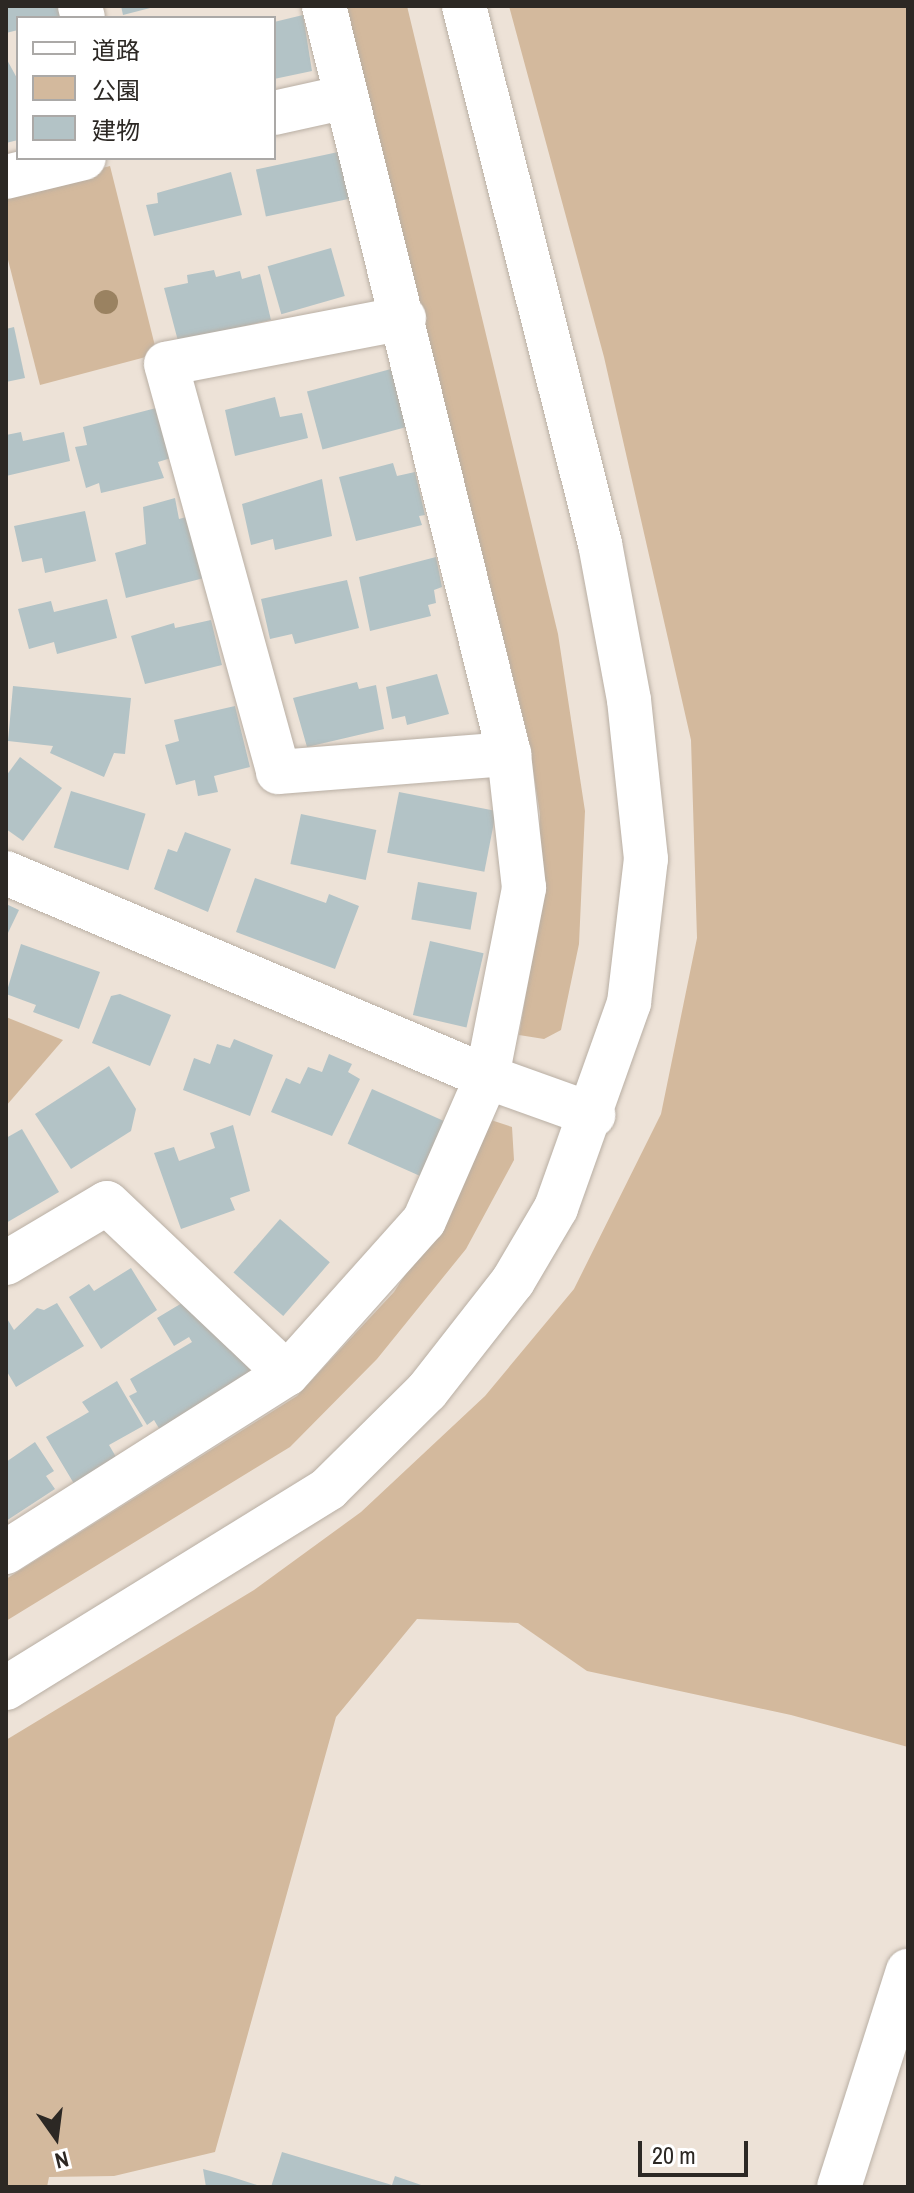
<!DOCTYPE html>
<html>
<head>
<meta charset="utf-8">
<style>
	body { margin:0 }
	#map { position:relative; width:914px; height:2193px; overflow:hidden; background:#ede2d7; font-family:"Archivo Narrow","Noto Sans JP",sans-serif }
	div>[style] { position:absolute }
	.green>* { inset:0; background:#d3b99d }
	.building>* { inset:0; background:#b3c3c6; transform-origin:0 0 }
	.roads { filter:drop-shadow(0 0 2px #b9afa4) drop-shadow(0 0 2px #b9afa4) }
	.minor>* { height:44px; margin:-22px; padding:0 22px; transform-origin:22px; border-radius:22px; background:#fff }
	.trees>* { width:24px; height:24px; margin:-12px; border-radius:50%; background:#9a8261 }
	span { translate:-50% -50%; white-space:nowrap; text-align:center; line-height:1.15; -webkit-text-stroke:8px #fff; paint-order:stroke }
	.frame { position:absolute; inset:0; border:8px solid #2c2824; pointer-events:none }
	.legend { position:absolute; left:16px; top:16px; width:260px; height:144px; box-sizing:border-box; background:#fff; border:2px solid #aba9a7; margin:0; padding:10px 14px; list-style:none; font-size:24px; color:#2c2824 }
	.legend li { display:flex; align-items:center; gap:16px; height:40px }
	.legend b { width:40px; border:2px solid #aba9a7 }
	.north { position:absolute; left:16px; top:2097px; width:80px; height:80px; -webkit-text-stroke:6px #fff; paint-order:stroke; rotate:166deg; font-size:22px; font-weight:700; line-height:32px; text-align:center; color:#2c2824 }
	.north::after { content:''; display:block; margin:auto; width:28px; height:36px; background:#2c2824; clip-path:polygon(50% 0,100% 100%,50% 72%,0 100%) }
	.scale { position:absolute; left:638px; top:2141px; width:110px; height:36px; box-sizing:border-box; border:4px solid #2c2824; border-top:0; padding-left:10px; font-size:24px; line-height:28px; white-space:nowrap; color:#2c2824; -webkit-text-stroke:6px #fff; paint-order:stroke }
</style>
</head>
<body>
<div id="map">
	<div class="green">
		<div style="clip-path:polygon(345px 6px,407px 6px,558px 634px,585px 811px,579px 944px,561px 1030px,544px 1039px,519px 1035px,536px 936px,540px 814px,528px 737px)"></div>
		<div style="clip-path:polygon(509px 6px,908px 6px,908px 1747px,791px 1715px,587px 1671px,518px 1623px,417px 1619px,336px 1717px,215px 2152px,114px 2176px,49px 2177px,47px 2187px,6px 2187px,6px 1740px,254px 1590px,361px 1512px,485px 1396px,574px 1289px,661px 1114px,697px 938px,691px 740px,604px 357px)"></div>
		<div style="clip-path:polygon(110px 166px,157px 354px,40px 385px,6px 252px,6px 193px)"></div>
		<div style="clip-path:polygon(6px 1017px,63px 1040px,6px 1106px)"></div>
		<div style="clip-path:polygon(491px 1120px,512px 1127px,514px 1160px,466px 1249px,377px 1359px,290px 1447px,6px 1621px,6px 1579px,297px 1396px,394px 1292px,453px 1201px)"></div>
	</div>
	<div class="building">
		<div style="clip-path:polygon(6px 6px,58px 6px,60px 18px,18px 18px,18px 30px,6px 33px)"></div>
		<div style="clip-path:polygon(121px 6px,154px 6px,154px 7px,123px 15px)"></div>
		<div style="clip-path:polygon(303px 15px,312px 71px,274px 79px,274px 22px)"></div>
		<div style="clip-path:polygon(6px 58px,18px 80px,18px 140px,6px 143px)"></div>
		<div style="left:343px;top:151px;width:48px;height:89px;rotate:78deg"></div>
		<div style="clip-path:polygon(231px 172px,242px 215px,154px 236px,146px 205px,158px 203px,157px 193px)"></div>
		<div style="left:331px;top:248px;width:50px;height:66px;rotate:74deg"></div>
		<div style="clip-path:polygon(214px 270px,216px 277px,240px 271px,242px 279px,260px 274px,271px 320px,178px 341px,164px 288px,188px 283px,187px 275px)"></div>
		<div style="clip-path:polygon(14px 327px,25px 378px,6px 382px,6px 329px)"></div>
		<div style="left:391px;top:369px;width:60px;height:87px;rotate:75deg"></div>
		<div style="clip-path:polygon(275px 397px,280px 417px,302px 413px,308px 438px,235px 456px,225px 410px)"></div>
		<div style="clip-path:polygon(160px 407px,171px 458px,158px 462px,164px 478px,101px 493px,99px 483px,86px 488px,75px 447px,87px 445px,83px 427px)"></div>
		<div style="clip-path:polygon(21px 432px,23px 441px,64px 432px,70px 461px,6px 476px,6px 435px)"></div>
		<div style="clip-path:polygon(393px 463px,397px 476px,415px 472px,425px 515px,419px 516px,422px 525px,356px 541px,339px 477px)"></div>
		<div style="clip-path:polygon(322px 479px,332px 536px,275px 550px,273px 539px,251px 545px,242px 504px)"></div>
		<div style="clip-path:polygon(175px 498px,179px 519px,190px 516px,208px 577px,126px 598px,115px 553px,146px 544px,143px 507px)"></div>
		<div style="clip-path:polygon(85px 511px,96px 561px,45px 573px,42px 558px,22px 562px,14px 526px)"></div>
		<div style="clip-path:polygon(436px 557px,442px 587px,434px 590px,436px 603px,428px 605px,431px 616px,370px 631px,359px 577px)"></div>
		<div style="clip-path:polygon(347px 580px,359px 628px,295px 644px,292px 634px,270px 639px,261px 599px)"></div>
		<div style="clip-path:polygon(107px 599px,117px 638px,57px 654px,54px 642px,29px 649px,18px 609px,51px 601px,54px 612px)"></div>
		<div style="clip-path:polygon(211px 620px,222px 665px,145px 684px,131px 636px,174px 623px,175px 628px)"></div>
		<div style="clip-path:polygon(437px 674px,449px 714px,407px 725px,405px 716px,392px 719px,386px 687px)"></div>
		<div style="clip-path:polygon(357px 682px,359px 689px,376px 685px,384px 729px,307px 747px,293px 698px)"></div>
		<div style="clip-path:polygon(13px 686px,131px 698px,125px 754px,114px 753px,104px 777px,50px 753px,53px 746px,8px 741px)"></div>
		<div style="clip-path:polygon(235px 706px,250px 767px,214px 776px,218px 792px,198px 796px,195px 780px,176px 785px,165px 745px,179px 741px,174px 720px)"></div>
		<div style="clip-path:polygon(20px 757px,62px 788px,23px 841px,6px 829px,6px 776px)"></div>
		<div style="left:71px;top:791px;width:78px;height:59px;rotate:17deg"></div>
		<div style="left:399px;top:792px;width:99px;height:62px;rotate:11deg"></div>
		<div style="left:301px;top:814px;width:77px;height:51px;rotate:12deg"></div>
		<div style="clip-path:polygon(185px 832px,231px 849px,208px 912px,154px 889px,168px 849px,177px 852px)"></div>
		<div style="clip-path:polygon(255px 878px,326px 903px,329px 894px,359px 906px,335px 969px,236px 932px)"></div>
		<div style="left:418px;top:882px;width:60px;height:38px;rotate:10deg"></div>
		<div style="clip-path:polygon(6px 904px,19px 910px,6px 937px)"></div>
		<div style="left:430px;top:941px;width:55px;height:76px;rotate:13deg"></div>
		<div style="clip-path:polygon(21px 944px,100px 972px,79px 1029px,33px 1012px,36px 1005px,6px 994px)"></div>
		<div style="clip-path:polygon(120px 994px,171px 1015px,150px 1066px,92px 1043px,111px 996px)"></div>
		<div style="clip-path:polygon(234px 1039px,273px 1055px,250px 1116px,183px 1090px,194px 1058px,210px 1064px,217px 1044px,230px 1048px)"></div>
		<div style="clip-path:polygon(329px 1054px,352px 1064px,348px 1072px,360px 1079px,332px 1136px,271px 1112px,286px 1078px,300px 1084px,308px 1067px,322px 1072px)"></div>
		<div style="clip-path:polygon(109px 1066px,136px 1109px,131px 1131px,71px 1169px,35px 1114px)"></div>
		<div style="left:372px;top:1089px;width:80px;height:60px;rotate:24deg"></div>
		<div style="clip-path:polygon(233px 1125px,250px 1191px,230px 1198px,235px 1210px,181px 1229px,154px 1153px,174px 1147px,179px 1161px,215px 1148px,210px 1133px)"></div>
		<div style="clip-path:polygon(22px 1129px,59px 1192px,6px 1223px,6px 1138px)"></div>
		<div style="left:280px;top:1219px;width:66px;height:71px;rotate:41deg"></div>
		<div style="clip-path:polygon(131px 1268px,157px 1310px,101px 1349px,69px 1297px,89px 1284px,94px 1291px)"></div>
		<div style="clip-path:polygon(187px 1300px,255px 1373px,160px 1430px,154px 1420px,147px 1425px,129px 1396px,137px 1392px,130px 1379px,192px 1342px,189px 1337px,174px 1346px,157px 1318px)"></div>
		<div style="clip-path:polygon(57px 1303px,84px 1346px,16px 1387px,6px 1370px,6px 1317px,14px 1330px,37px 1308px,44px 1310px)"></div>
		<div style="clip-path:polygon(117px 1381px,143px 1426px,109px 1445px,119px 1462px,76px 1487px,46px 1437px,89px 1412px,82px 1402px)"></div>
		<div style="clip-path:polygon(35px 1442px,54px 1471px,46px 1476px,55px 1489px,6px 1521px,6px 1462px)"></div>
		<div style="clip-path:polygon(282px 2152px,392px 2185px,395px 2176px,427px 2187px,271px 2187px)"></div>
		<div style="clip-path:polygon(203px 2169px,229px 2176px,263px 2187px,206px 2187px)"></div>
	</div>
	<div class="roads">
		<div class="minor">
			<div style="left:80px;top:6px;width:12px;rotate:76deg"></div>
			<div style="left:274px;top:113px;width:74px;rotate:-12.5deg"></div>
			<div style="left:6px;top:177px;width:80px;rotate:-13.7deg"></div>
			<div style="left:404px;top:318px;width:242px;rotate:169.1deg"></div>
			<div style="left:166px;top:364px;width:423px;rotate:74.6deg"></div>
			<div style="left:278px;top:772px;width:232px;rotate:-4.5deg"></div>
			<div style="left:6px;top:873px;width:522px;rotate:22.98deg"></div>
			<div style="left:487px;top:1077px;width:113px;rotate:19.7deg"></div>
			<div style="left:6px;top:1263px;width:117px;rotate:-30.7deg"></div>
			<div style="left:107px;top:1203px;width:248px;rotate:43.5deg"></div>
			<div style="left:6px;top:1552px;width:333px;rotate:-32.4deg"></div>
			<div style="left:287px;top:1374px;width:205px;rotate:-48.2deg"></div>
			<div style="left:424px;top:1221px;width:157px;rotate:-66.4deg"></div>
			<div style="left:487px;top:1077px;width:193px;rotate:-78.9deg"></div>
			<div style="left:524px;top:888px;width:135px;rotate:-96.4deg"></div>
			<div style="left:509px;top:754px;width:771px;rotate:-103.89deg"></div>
			<div style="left:6px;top:1688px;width:379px;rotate:-31.7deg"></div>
			<div style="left:328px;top:1489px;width:139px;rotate:-44.7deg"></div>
			<div style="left:427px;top:1391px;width:140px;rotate:-52deg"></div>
			<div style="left:513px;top:1281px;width:85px;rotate:-59.5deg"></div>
			<div style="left:556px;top:1208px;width:218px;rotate:-70.4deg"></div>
			<div style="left:629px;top:1003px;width:145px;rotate:-83.3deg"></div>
			<div style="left:646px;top:859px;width:160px;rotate:-96.1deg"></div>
			<div style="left:629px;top:700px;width:159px;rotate:-100.5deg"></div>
			<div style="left:600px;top:544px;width:555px;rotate:-104.19deg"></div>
			<div style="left:839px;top:2187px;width:227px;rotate:-72.3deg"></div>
		</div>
	</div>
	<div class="trees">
		<div style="left:106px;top:302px"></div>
	</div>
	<div class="frame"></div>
	<ul class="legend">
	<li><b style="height:10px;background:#fff"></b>道路</li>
	<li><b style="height:22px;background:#d3b99d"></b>公園</li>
	<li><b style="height:22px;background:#b3c3c6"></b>建物</li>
	</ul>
	<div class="north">N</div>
	<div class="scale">20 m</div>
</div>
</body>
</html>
